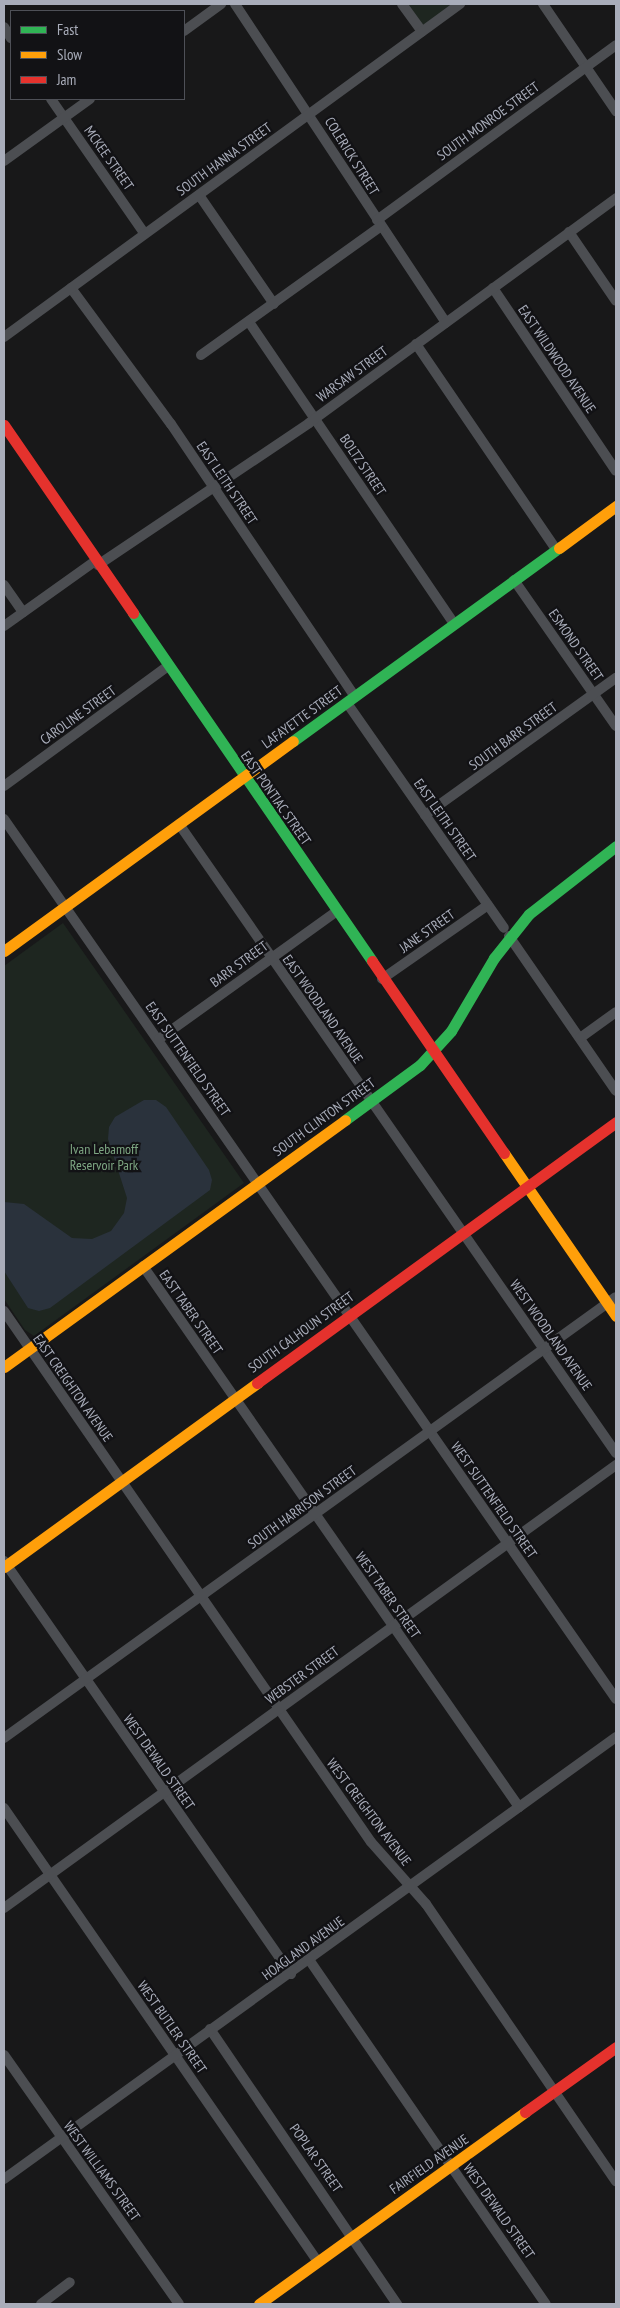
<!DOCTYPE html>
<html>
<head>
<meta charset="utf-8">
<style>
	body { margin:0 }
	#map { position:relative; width:620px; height:2308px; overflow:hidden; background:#181819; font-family:"PT Sans Narrow",sans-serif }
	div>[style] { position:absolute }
	.green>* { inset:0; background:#1e2620 }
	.water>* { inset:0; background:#2a323c }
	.street>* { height:10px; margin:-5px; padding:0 5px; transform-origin:5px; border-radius:5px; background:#4c4e52 }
	.fast>* { height:11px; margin:-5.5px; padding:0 5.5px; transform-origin:5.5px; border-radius:5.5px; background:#30b455 }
	.slow>* { height:11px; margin:-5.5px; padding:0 5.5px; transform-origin:5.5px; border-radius:5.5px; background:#ff9f0a }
	.jam>* { height:11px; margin:-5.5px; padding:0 5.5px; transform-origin:5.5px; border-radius:5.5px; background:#e5322d }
	span { translate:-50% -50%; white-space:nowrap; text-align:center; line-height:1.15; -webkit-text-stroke:4.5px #121215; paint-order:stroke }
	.street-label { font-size:14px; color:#a9adba }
	.park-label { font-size:14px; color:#7ea783 }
	.frame { position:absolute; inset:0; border:5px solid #a9adba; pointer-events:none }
	.legend { position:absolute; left:10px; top:10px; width:175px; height:90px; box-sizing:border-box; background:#121215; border:1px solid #4e5057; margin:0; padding:6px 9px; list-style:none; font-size:15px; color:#a9adba }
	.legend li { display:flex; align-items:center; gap:10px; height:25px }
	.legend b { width:25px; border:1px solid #4e5057 }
</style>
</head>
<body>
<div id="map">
	<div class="green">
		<div style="clip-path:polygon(402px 4px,460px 4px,422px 32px)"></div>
		<div style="clip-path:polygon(63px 923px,244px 1183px,34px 1336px,25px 1330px,4px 1299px,4px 966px)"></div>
	</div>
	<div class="water">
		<div style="clip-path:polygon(144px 1100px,156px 1100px,166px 1107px,209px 1170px,212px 1180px,210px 1190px,50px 1308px,39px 1311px,28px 1308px,4px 1271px,4px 1202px,24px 1204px,72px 1238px,92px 1239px,111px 1231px,124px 1213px,127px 1198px,108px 1139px,109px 1127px,115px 1117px)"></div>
	</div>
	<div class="street">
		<div style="left:235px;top:4px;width:382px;rotate:56.5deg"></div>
		<div style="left:402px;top:4px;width:34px;rotate:54deg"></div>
		<div style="left:543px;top:4px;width:130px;rotate:55.7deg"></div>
		<div style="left:4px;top:27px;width:13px;rotate:58deg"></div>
		<div style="left:184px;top:31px;width:46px;rotate:-36.1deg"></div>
		<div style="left:51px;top:99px;width:163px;rotate:55.2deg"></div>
		<div style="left:4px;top:161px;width:106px;rotate:-35.8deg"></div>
		<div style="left:199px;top:195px;width:132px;rotate:55.5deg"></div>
		<div style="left:377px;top:220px;width:296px;rotate:-36.2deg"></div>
		<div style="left:569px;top:232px;width:83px;rotate:55.7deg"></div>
		<div style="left:71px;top:288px;width:169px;rotate:53.7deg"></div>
		<div style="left:171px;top:424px;width:329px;rotate:56deg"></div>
		<div style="left:493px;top:288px;width:220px;rotate:56.1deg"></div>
		<div style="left:249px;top:322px;width:365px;rotate:55.8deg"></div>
		<div style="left:4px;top:337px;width:565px;rotate:-36.14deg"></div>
		<div style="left:416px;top:344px;width:248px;rotate:55.7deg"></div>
		<div style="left:201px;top:355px;width:221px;rotate:-35.6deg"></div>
		<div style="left:98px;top:565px;width:254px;rotate:-33.9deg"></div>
		<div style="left:309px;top:423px;width:381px;rotate:-36.2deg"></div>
		<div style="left:514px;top:580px;width:178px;rotate:55.1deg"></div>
		<div style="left:4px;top:585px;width:33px;rotate:55deg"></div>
		<div style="left:4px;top:626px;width:112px;rotate:-35.5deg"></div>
		<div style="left:347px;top:703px;width:274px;rotate:55.1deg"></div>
		<div style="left:4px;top:786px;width:203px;rotate:-36.2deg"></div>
		<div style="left:425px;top:815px;width:235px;rotate:-35.7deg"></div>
		<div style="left:4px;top:819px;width:1072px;rotate:55.18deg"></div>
		<div style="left:179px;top:824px;width:766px;rotate:55.21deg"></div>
		<div style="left:509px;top:936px;width:188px;rotate:55.4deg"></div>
		<div style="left:382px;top:979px;width:129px;rotate:-34.9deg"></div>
		<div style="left:580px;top:1038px;width:44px;rotate:-35.8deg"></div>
		<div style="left:159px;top:1039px;width:218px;rotate:-35.7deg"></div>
		<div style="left:143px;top:1266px;width:659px;rotate:55.2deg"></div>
		<div style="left:4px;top:1311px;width:645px;rotate:55.35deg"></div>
		<div style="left:371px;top:1842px;width:83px;rotate:48.4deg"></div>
		<div style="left:426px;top:1904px;width:336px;rotate:55.6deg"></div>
		<div style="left:4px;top:1561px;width:503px;rotate:55.2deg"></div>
		<div style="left:4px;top:1738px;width:754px;rotate:-35.78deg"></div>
		<div style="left:4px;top:1808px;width:552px;rotate:55.33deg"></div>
		<div style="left:4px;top:1908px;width:756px;rotate:-35.9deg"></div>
		<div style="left:310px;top:1961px;width:416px;rotate:55.5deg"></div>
		<div style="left:210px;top:2029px;width:333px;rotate:55.8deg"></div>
		<div style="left:4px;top:2055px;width:304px;rotate:54.9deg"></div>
		<div style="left:4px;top:2179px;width:755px;rotate:-35.84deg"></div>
		<div style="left:41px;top:2304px;width:36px;rotate:-37deg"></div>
	</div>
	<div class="fast">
		<div style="left:133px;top:613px;width:422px;rotate:55.5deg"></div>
		<div style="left:293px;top:741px;width:329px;rotate:-36deg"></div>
		<div style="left:345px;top:1120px;width:93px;rotate:-36.3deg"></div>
		<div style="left:420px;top:1065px;width:46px;rotate:-47.6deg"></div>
		<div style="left:451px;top:1031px;width:85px;rotate:-59.5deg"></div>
		<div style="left:494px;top:958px;width:56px;rotate:-51.5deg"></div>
		<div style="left:529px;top:914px;width:110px;rotate:-38deg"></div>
	</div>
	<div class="slow">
		<div style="left:559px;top:548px;width:71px;rotate:-36.4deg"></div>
		<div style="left:4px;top:951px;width:357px;rotate:-36deg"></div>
		<div style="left:504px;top:1153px;width:198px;rotate:55.5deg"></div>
		<div style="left:4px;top:1367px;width:421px;rotate:-35.9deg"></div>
		<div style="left:4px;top:1567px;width:313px;rotate:-36deg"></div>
		<div style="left:259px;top:2304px;width:328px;rotate:-35.8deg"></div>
	</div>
	<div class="jam">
		<div style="left:4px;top:425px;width:228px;rotate:55.5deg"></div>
		<div style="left:372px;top:961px;width:233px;rotate:55.5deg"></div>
		<div style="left:257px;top:1383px;width:444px;rotate:-36deg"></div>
		<div style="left:525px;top:2112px;width:112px;rotate:-35.5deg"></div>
	</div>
	<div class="street-label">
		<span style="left:488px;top:121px;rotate:-36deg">SOUTH MONROE STREET</span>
		<span style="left:352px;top:156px;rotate:58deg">COLERICK STREET</span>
		<span style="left:109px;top:158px;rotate:55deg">MCKEE STREET</span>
		<span style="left:224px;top:159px;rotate:-36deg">SOUTH HANNA STREET</span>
		<span style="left:557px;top:359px;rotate:56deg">EAST WILDWOOD AVENUE</span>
		<span style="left:352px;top:374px;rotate:-36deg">WARSAW STREET</span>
		<span style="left:363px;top:465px;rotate:56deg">BOLTZ STREET</span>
		<span style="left:227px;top:483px;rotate:56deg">EAST LEITH STREET</span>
		<span style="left:576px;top:645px;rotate:55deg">ESMOND STREET</span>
		<span style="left:78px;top:715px;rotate:-36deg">CAROLINE STREET</span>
		<span style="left:302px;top:717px;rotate:-36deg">LAFAYETTE STREET</span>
		<span style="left:513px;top:736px;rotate:-36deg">SOUTH BARR STREET</span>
		<span style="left:276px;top:798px;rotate:55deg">EAST PONTIAC STREET</span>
		<span style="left:445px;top:820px;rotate:55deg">EAST LEITH STREET</span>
		<span style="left:427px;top:931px;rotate:-35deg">JANE STREET</span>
		<span style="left:239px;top:964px;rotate:-36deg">BARR STREET</span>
		<span style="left:323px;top:1009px;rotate:55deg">EAST WOODLAND AVENUE</span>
		<span style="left:188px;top:1059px;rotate:55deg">EAST SUTTENFIELD STREET</span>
		<span style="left:324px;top:1117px;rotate:-36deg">SOUTH CLINTON STREET</span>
		<span style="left:191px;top:1312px;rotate:55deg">EAST TABER STREET</span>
		<span style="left:301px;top:1332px;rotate:-36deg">SOUTH CALHOUN STREET</span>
		<span style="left:551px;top:1335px;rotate:55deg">WEST WOODLAND AVENUE</span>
		<span style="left:73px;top:1388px;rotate:55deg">EAST CREIGHTON AVENUE</span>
		<span style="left:494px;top:1500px;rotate:55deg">WEST SUTTENFIELD STREET</span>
		<span style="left:302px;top:1507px;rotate:-36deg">SOUTH HARRISON STREET</span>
		<span style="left:388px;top:1595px;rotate:55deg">WEST TABER STREET</span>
		<span style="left:302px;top:1675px;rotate:-36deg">WEBSTER STREET</span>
		<span style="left:159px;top:1762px;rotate:55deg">WEST DEWALD STREET</span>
		<span style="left:369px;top:1812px;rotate:53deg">WEST CREIGHTON AVENUE</span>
		<span style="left:303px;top:1948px;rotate:-36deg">HOAGLAND AVENUE</span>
		<span style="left:172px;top:2027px;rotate:55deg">WEST BUTLER STREET</span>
		<span style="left:316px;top:2158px;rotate:55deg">POPLAR STREET</span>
		<span style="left:429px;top:2164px;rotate:-35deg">FAIRFIELD AVENUE</span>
		<span style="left:102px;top:2171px;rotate:54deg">WEST WILLIAMS STREET</span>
		<span style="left:499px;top:2211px;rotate:55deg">WEST DEWALD STREET</span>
	</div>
	<div class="park-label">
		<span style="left:104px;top:1157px">Ivan Lebamoff<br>Reservoir Park</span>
	</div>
	<div class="frame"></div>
	<ul class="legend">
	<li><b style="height:6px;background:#30b455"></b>Fast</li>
	<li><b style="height:6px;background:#ff9f0a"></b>Slow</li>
	<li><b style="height:6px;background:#e5322d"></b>Jam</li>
	</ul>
</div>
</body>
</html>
